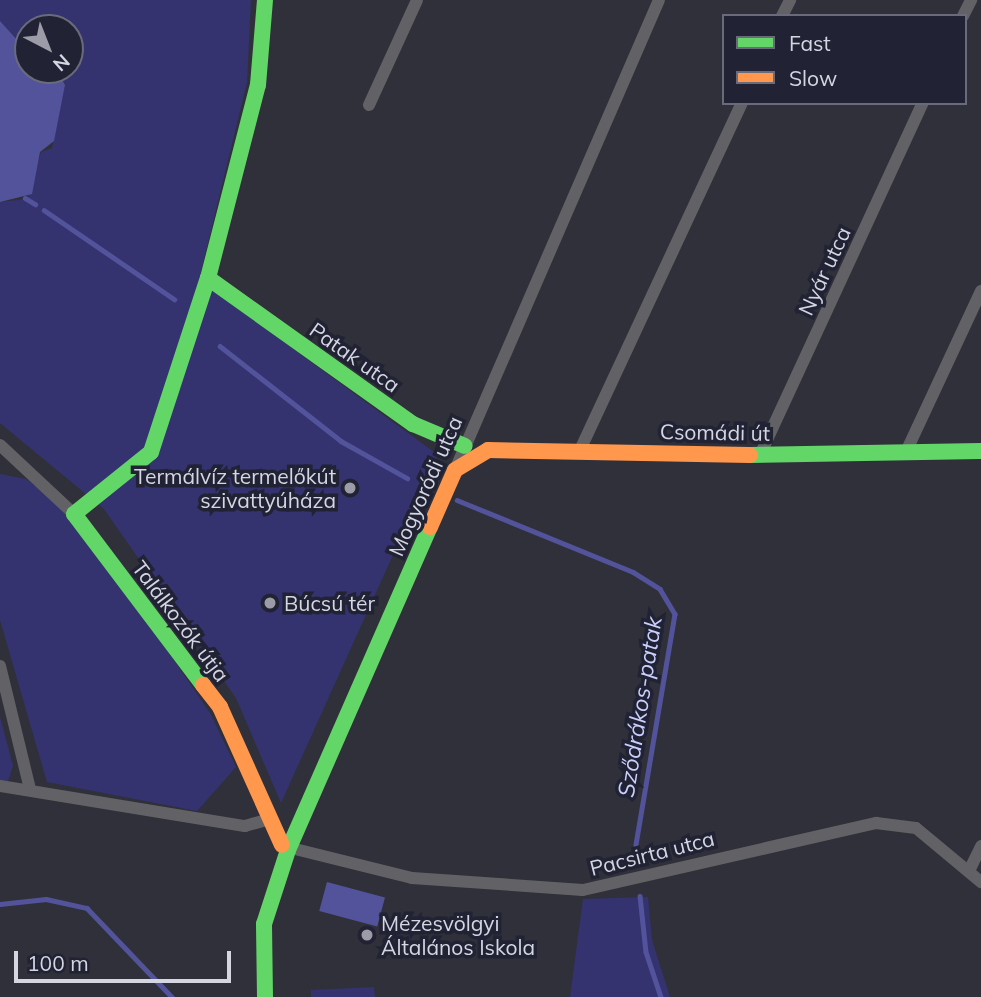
<!DOCTYPE html>
<html>
<head>
<meta charset="utf-8">
<style>
	body { margin:0 }
	#map { position:relative; width:981px; height:997px; overflow:hidden; background:#30303a; font-family:Mulish,sans-serif }
	div>[style] { position:absolute }
	.green>* { inset:0; background:#343370 }
	.water>* { inset:0; background:#53539c; transform-origin:0 0 }
	.stream>* { height:4.5px; margin:-2.25px; padding:0 2.25px; transform-origin:2.25px; border-radius:2.25px; background:#53539c }
	.street>* { height:12px; margin:-6px; padding:0 6px; transform-origin:6px; border-radius:6px; background:#626266 }
	.fast>* { height:16px; margin:-8px; padding:0 8px; transform-origin:8px; border-radius:8px; background:#63d668 }
	.slow>* { height:16px; margin:-8px; padding:0 8px; transform-origin:8px; border-radius:8px; background:#ff974d }
	.dots>* { width:19px; height:19px; translate:-50% -50%; box-sizing:border-box; border:4px solid #212335; border-radius:50% }
	span { translate:-50% -50%; white-space:nowrap; text-align:center; line-height:1.15; -webkit-text-stroke:7px #212335; paint-order:stroke }
	.street-label { font-size:21px; color:#d4d6e2 }
	.poi-label { font-size:21px; color:#d4d6e2 }
	.right { translate:-100% -50%; text-align:right }
	.left { translate:0 -50%; text-align:left }
	.water-label { font-size:23px; color:#cacffc; font-style:italic }
	.legend { position:absolute; left:722px; top:14px; width:245px; height:91px; box-sizing:border-box; background:#212335; border:2px solid #696b7a; margin:0; padding:9px 12px; list-style:none; font-size:21px; color:#d4d6e2 }
	.legend li { display:flex; align-items:center; gap:14px; height:35px }
	.legend b { width:35px; border:2px solid #696b7a }
	.north { position:absolute; left:14px; top:14px; width:70px; height:70px; box-sizing:border-box; background:#212335; border:2px solid #696b7a; border-radius:50%; rotate:138deg; font-size:19px; font-weight:700; line-height:28px; text-align:center; color:#d4d6e2 }
	.north::after { content:''; display:block; margin:auto; width:24px; height:32px; background:#9b9ca7; clip-path:polygon(50% 0,100% 100%,50% 72%,0 100%) }
	.scale { position:absolute; left:14px; top:951px; width:217px; height:32px; box-sizing:border-box; border:4px solid #d4d6e2; border-top:0; padding-left:9px; font-size:21px; line-height:24px; white-space:nowrap; color:#d4d6e2; -webkit-text-stroke:5px #212335; paint-order:stroke }
</style>
</head>
<body>
<div id="map">
	<div class="green">
		<div style="clip-path:polygon(0 0,251px 0,247px 82px,199px 280px,438px 455px,281px 803px,236px 698px,104px 509px,0 423px,0 202px,27px 199px,41px 152px,52px 148px,65px 85px,57px 70px,70px 70px,70px 28px,28px 28px,28px 52px,0 21px)"></div>
		<div style="clip-path:polygon(0 474px,26px 479px,74px 514px,210px 713px,236px 767px,197px 811px,47px 782px,0 620px)"></div>
		<div style="clip-path:polygon(0 717px,13px 766px,8px 781px,0 780px)"></div>
		<div style="clip-path:polygon(648px 897px,652px 940px,670px 997px,570px 997px,583px 899px)"></div>
		<div style="clip-path:polygon(374px 987px,375px 997px,311px 997px,311px 990px)"></div>
	</div>
	<div class="water">
		<div style="clip-path:polygon(0 21px,28px 52px,28px 70px,57px 70px,65px 85px,54px 141px,40px 152px,32px 194px,0 202px)"></div>
		<div style="left:327px;top:882px;width:60px;height:30px;rotate:15deg"></div>
	</div>
	<div class="stream">
		<div style="left:25px;top:198px;width:12px;rotate:31deg"></div>
		<div style="left:44px;top:210px;width:158px;rotate:34.4deg"></div>
		<div style="left:220px;top:346px;width:154px;rotate:38.1deg"></div>
		<div style="left:341px;top:441px;width:76px;rotate:29.3deg"></div>
		<div style="left:457px;top:500px;width:190px;rotate:22.2deg"></div>
		<div style="left:633px;top:572px;width:32px;rotate:32deg"></div>
		<div style="left:660px;top:589px;width:29px;rotate:59deg"></div>
		<div style="left:675px;top:614px;width:234px;rotate:99.6deg"></div>
		<div style="left:640px;top:896px;width:56px;rotate:83.9deg"></div>
		<div style="left:646px;top:952px;width:47px;rotate:71.6deg"></div>
		<div style="left:0;top:904px;width:46px;rotate:-6.2deg"></div>
		<div style="left:46px;top:899px;width:42px;rotate:12.4deg"></div>
		<div style="left:87px;top:908px;width:123px;rotate:46.3deg"></div>
	</div>
	<div class="street">
		<div style="left:782px;top:16px;width:18px;rotate:-63deg"></div>
		<div style="left:963px;top:16px;width:18px;rotate:-63deg"></div>
		<div style="left:369px;top:105px;width:115px;rotate:-65.4deg"></div>
		<div style="left:0;top:445px;width:101px;rotate:43deg"></div>
		<div style="left:580px;top:450px;width:383px;rotate:-65deg"></div>
		<div style="left:905px;top:454px;width:180px;rotate:-65deg"></div>
		<div style="left:760px;top:455px;width:388px;rotate:-65.2deg"></div>
		<div style="left:455px;top:470px;width:512px;rotate:-66.54deg"></div>
		<div style="left:0;top:666px;width:127px;rotate:76.3deg"></div>
		<div style="left:0;top:786px;width:248px;rotate:9.3deg"></div>
		<div style="left:245px;top:826px;width:25px;rotate:-16deg"></div>
		<div style="left:283px;top:846px;width:133px;rotate:13.9deg"></div>
		<div style="left:412px;top:878px;width:171px;rotate:4deg"></div>
		<div style="left:583px;top:890px;width:301px;rotate:-12.9deg"></div>
		<div style="left:876px;top:823px;width:40px;rotate:7.1deg"></div>
		<div style="left:916px;top:828px;width:85px;rotate:39.7deg"></div>
		<div style="left:969px;top:871px;width:28px;rotate:-64deg"></div>
	</div>
	<div class="fast">
		<div style="left:208px;top:278px;width:252px;rotate:35.5deg"></div>
		<div style="left:413px;top:424px;width:56px;rotate:22.9deg"></div>
		<div style="left:750px;top:455px;width:231px;rotate:-1deg"></div>
		<div style="left:203px;top:685px;width:214px;rotate:-127deg"></div>
		<div style="left:74px;top:514px;width:99px;rotate:-38.8deg"></div>
		<div style="left:151px;top:452px;width:183px;rotate:-71.9deg"></div>
		<div style="left:208px;top:278px;width:199px;rotate:-75.5deg"></div>
		<div style="left:258px;top:85px;width:85px;rotate:-85.3deg"></div>
		<div style="left:265px;top:997px;width:73px;rotate:-90.8deg"></div>
		<div style="left:264px;top:924px;width:78px;rotate:-72deg"></div>
		<div style="left:288px;top:850px;width:353px;rotate:-66.3deg"></div>
	</div>
	<div class="slow">
		<div style="left:430px;top:527px;width:62px;rotate:-66.3deg"></div>
		<div style="left:455px;top:470px;width:39px;rotate:-31deg"></div>
		<div style="left:488px;top:450px;width:262px;rotate:1.1deg"></div>
		<div style="left:203px;top:685px;width:28px;rotate:52deg"></div>
		<div style="left:220px;top:707px;width:151px;rotate:65.8deg"></div>
	</div>
	<div class="dots">
		<div style="left:350px;top:488px;background:#9b9ca7"></div>
		<div style="left:270px;top:603px;background:#9b9ca7"></div>
		<div style="left:367px;top:935px;background:#9b9ca7"></div>
	</div>
	<div class="street-label">
		<span style="left:824px;top:271px;rotate:-65deg">Nyár utca</span>
		<span style="left:355px;top:357px;rotate:35deg">Patak utca</span>
		<span style="left:715px;top:432px;rotate:1deg">Csomádi út</span>
		<span style="left:425px;top:486px;rotate:-66deg">Mogyoródi utca</span>
		<span style="left:181px;top:621px;rotate:53deg">Találkozók útja</span>
		<span style="left:652px;top:853px;rotate:-14deg">Pacsirta utca</span>
	</div>
	<div class="poi-label">
		<span class="right" style="left:336px;top:488px">Termálvíz termelőkút<br>szivattyúháza</span>
		<span class="left" style="left:284px;top:603px">Búcsú tér</span>
		<span class="left" style="left:381px;top:935px">Mézesvölgyi<br>Általános Iskola</span>
	</div>
	<div class="water-label">
		<span style="left:640px;top:707px;rotate:-81deg">Sződrákos-patak</span>
	</div>
	<ul class="legend">
	<li><b style="height:9px;background:#63d668"></b>Fast</li>
	<li><b style="height:9px;background:#ff974d"></b>Slow</li>
	</ul>
	<div class="north">N</div>
	<div class="scale">100 m</div>
</div>
</body>
</html>
